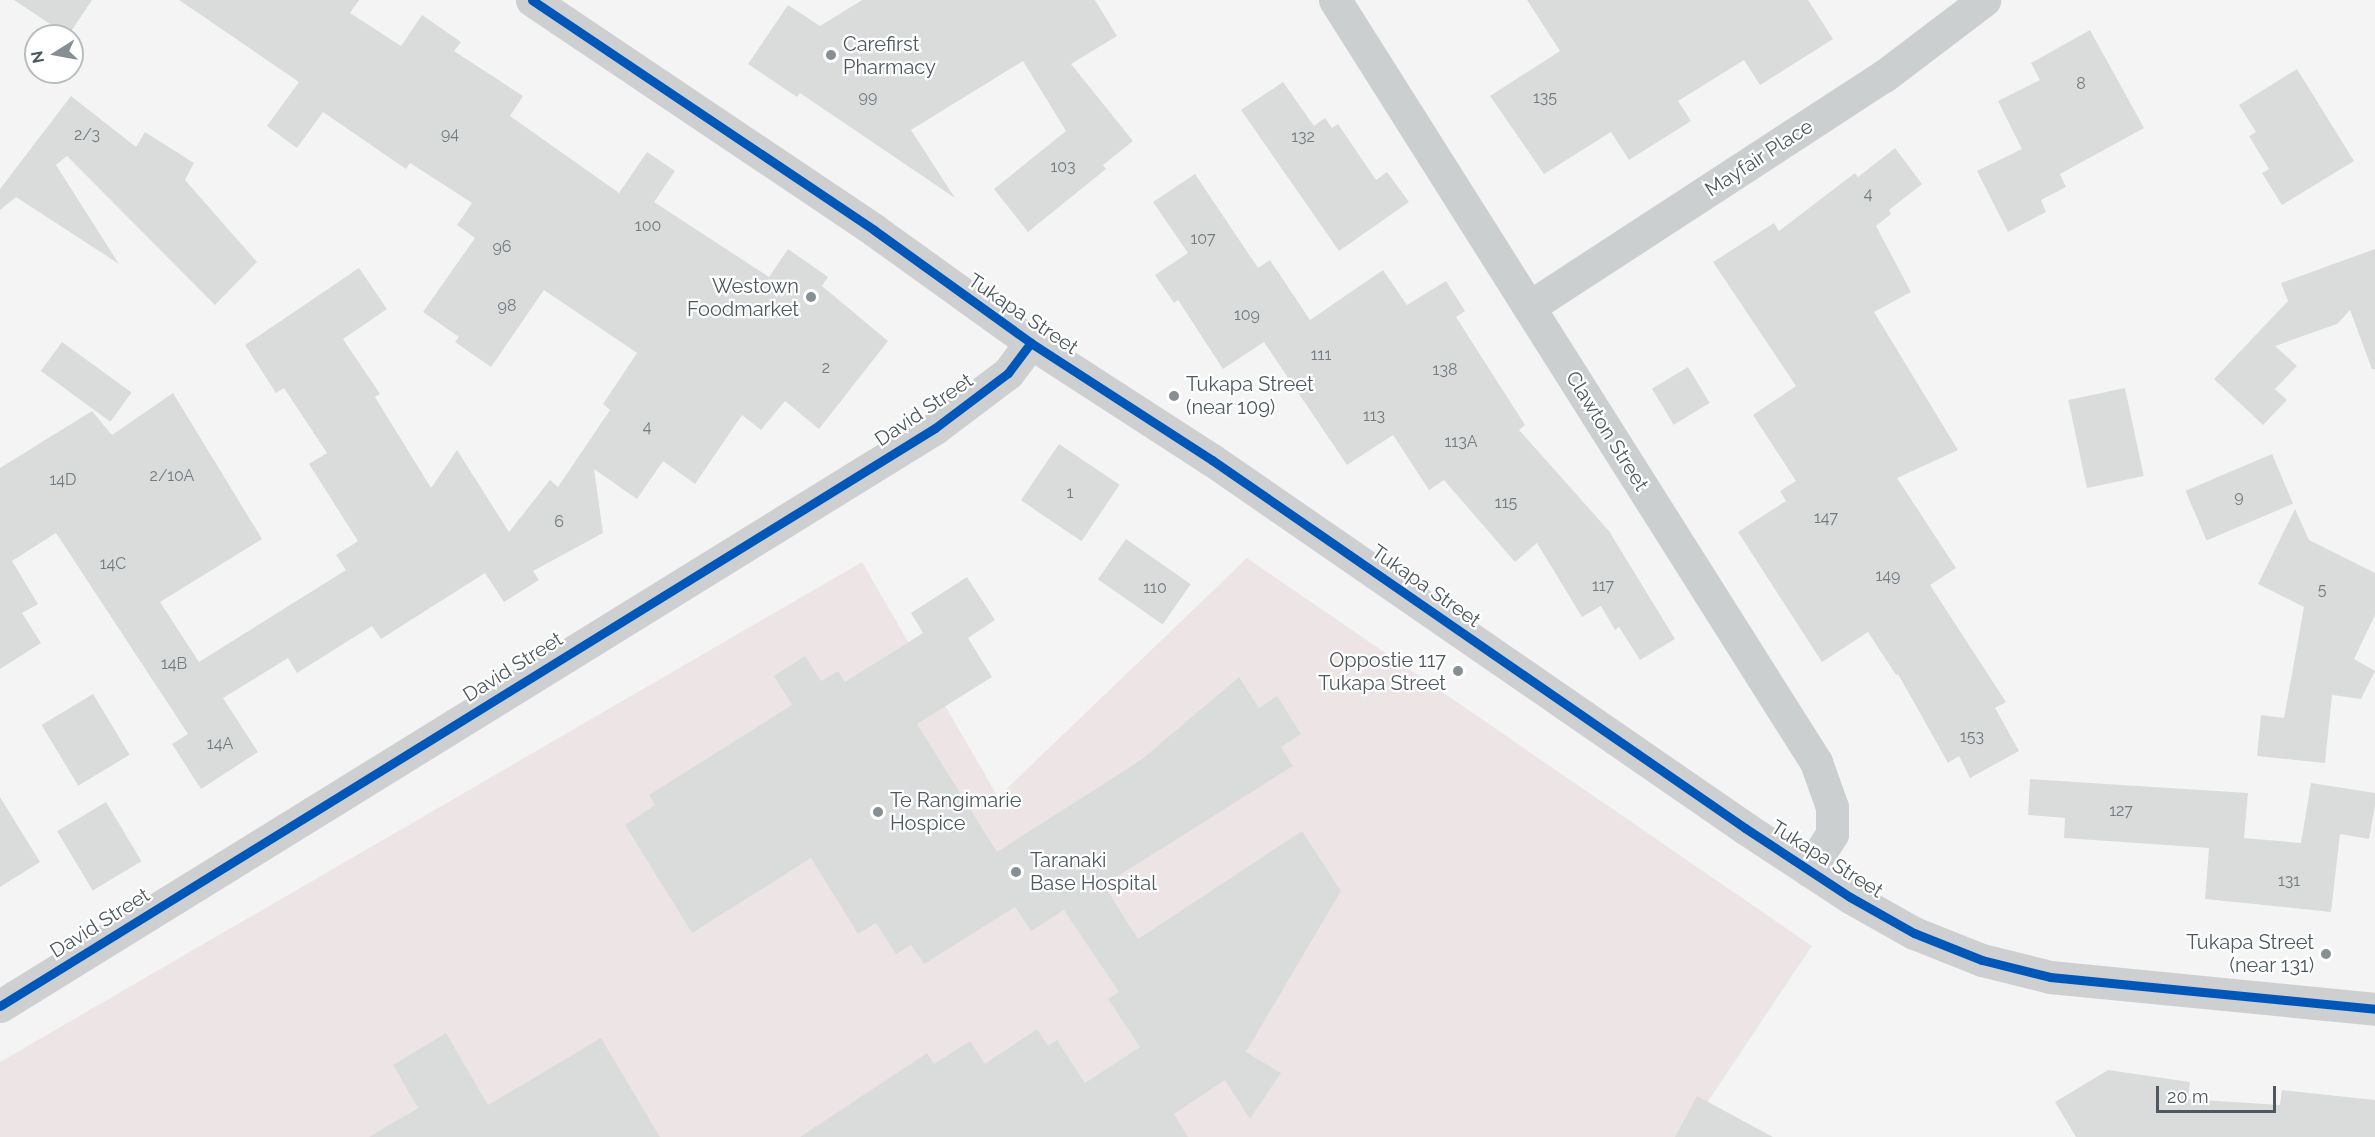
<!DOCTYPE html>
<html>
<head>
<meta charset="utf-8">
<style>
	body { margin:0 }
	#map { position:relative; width:2375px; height:1137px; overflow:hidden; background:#f4f4f4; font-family:Raleway,sans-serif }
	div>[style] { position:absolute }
	.medical>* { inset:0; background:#ede5e5 }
	.building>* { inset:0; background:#dadcdc; transform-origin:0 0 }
	.street>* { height:33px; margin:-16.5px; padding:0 16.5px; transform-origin:16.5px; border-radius:16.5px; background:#cccfcf }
	.secondary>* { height:33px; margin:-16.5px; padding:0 16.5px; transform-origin:16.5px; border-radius:16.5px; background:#cdcfd0 }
	.cycleway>* { height:9px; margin:-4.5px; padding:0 4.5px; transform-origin:4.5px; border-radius:4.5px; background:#0057b8 }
	.dots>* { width:16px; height:16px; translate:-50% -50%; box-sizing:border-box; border:3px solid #fff; border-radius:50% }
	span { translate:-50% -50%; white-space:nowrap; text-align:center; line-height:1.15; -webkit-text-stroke:4.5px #fff; paint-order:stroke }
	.number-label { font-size:16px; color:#727b7f }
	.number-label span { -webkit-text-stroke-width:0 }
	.poi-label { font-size:20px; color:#4d595e }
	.left { translate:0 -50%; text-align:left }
	.right { translate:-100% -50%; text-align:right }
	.street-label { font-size:20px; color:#4d595e }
	.north { position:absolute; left:24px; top:24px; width:60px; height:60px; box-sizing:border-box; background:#fff; border:2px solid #b8bdbf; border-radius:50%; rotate:259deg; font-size:16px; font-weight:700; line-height:24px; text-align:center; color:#4d595e }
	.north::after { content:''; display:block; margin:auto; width:21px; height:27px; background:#878f92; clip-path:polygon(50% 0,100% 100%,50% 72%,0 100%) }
	.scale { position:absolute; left:2156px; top:1086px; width:120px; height:27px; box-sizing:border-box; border:3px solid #4d595e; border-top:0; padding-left:8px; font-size:18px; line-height:21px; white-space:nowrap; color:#4d595e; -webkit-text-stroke:4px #fff; paint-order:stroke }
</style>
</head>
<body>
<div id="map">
	<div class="medical">
		<div style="clip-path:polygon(1247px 558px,1812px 946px,1684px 1137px,0 1137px,0 1062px,862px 562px,998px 797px)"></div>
	</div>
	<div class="building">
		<div style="clip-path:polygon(14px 0,92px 0,68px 36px)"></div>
		<div style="clip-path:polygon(179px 0,359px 0,350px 13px,401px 46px,422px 15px,461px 42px,454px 51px,523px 96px,510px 116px,619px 193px,647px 152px,675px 171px,654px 202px,769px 277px,788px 249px,828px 277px,822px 286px,888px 341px,819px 429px,785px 401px,761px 430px,742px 415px,695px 484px,663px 461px,637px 499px,594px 469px,603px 533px,533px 571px,539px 580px,504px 602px,485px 573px,381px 639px,372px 626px,297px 673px,288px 658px,223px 698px,258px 752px,201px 789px,172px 744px,188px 734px,56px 533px,12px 561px,38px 604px,22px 613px,41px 643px,0 669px,0 468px,92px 411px,112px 435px,173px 393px,262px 539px,160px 602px,199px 662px,346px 570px,336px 555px,358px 541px,309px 464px,327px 453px,284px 388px,276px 393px,245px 345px,359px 268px,387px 309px,343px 339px,380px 394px,375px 397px,431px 488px,457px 450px,509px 532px,550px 480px,558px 487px,610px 410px,603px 404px,637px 353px,544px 290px,491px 367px,455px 342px,459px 337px,423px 312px,475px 238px,457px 225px,472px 203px,410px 163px,406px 169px,323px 112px,297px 148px,267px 126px,299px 82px)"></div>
		<div style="clip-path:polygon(862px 0,1095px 0,1117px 36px,1071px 64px,1133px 141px,1103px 165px,1106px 169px,1028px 232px,994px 189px,1066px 131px,1023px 61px,911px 130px,955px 198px,800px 93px,797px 97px,748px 64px,788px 5px,820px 26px)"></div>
		<div style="clip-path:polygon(1527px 0,1808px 0,1833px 39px,1760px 85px,1744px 60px,1678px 101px,1691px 121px,1629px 160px,1611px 132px,1544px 174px,1490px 96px,1560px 51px)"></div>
		<div style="clip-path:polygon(2090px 30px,2144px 128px,2060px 174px,2066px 187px,2041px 200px,2046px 212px,2008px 232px,1977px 171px,2022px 149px,1998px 101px,2040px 80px,2031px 63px)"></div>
		<div style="clip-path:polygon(2297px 69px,2354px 161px,2282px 205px,2262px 173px,2269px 169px,2249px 136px,2256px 132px,2239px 105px)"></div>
		<div style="clip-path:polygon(1283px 82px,1314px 126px,1325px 118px,1332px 128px,1338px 124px,1376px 180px,1387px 172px,1409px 202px,1339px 251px,1241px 110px)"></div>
		<div style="clip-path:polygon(71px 96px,136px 147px,145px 132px,194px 163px,185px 180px,257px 262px,215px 305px,67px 156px,56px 165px,119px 264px,16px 197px,0 210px,0 189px)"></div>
		<div style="clip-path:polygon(1895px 148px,1922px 184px,1889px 210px,1891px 214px,1876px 226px,1911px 292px,1874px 312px,1958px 450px,1897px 478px,1956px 568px,1930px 585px,2006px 702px,1995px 708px,2019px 751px,1970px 778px,1959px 756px,1948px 763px,1898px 674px,1896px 675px,1868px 632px,1822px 662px,1738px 532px,1786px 501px,1780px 491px,1796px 481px,1753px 415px,1796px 386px,1713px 262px,1774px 223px,1779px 231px,1855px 173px,1858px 177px)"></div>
		<div style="clip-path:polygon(1195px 174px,1258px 268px,1270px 260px,1310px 320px,1383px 270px,1407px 305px,1446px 281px,1465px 311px,1456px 317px,1525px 425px,1519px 430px,1609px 531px,1675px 639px,1640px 660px,1619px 627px,1615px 630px,1601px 606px,1582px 617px,1537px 543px,1515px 562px,1444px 480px,1429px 490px,1393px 435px,1347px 465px,1264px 342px,1223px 369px,1178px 300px,1174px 303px,1155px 275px,1188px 253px,1153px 202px)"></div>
		<div style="clip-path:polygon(2375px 249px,2375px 369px,2372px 369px,2350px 310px,2337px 324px,2275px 346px,2297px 366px,2275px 389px,2287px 400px,2263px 425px,2214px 379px,2288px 301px,2281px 283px)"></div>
		<div style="left:62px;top:342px;width:86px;height:36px;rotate:36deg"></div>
		<div style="left:1688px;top:367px;width:42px;height:42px;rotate:59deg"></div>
		<div style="left:2125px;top:388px;width:90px;height:58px;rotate:78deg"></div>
		<div style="left:1059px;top:444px;width:73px;height:68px;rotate:34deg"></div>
		<div style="left:2272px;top:454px;width:54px;height:94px;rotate:67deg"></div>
		<div style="clip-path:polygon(2295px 509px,2309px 540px,2375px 573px,2375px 615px,2354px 659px,2375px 671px,2361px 699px,2332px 695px,2325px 763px,2257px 756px,2261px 715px,2284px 718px,2304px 607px,2258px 584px)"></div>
		<div style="left:1126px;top:539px;width:79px;height:49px;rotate:35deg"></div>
		<div style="clip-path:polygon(967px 577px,995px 620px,968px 638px,992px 677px,917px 724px,997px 852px,1141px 760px,1239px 677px,1259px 708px,1277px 696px,1301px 734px,1281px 747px,1293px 766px,1104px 885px,1138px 939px,1302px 831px,1341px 891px,1246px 1052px,1281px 1073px,1250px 1119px,1225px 1080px,1174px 1114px,1188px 1137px,800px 1137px,927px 1053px,934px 1064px,970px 1041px,985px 1064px,1037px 1029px,1048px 1046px,1057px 1040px,1085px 1083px,1140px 1047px,1108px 999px,1119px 992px,1064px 910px,1031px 931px,1015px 907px,924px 964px,911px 945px,896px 954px,876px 923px,858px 934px,811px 858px,692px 933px,625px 825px,655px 805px,649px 795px,792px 705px,774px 676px,805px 656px,821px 681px,838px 671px,845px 682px,923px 633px,911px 613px)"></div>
		<div style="left:93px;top:694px;width:71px;height:60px;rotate:59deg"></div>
		<div style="clip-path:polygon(2030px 779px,2248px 793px,2244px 838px,2301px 843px,2311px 783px,2375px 793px,2375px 805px,2369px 839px,2340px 834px,2331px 912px,2205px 899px,2209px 848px,2064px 838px,2065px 818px,2028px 815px)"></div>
		<div style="clip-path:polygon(0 797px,40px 862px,0 887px)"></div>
		<div style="left:106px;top:802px;width:69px;height:57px;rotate:59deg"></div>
		<div style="clip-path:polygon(446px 1033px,488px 1105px,601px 1038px,660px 1137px,369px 1137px,418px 1108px,393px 1065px)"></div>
		<div style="clip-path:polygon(2108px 1070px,2190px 1082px,2188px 1099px,2280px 1105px,2282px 1090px,2375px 1100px,2375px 1137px,2076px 1137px,2055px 1102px)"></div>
		<div style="clip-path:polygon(1697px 1096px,1773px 1137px,1675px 1137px)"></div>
	</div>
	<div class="street">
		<div style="left:1335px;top:0;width:901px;rotate:57.74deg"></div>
		<div style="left:1816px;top:762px;width:48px;rotate:70.4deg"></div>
		<div style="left:1832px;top:807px;width:27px;rotate:90deg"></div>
		<div style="left:1832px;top:834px;width:43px;rotate:122.6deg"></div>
		<div style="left:1529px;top:307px;width:424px;rotate:-33.1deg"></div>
		<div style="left:1884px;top:76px;width:126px;rotate:-37.2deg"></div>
	</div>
	<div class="secondary">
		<div style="left:532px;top:0;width:412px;rotate:33.9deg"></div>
		<div style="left:874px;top:230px;width:193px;rotate:35.7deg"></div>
		<div style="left:1031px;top:343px;width:216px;rotate:32.9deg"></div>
		<div style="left:1212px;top:460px;width:648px;rotate:34.62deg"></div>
		<div style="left:1745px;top:828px;width:126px;rotate:33.3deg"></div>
		<div style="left:1850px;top:897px;width:73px;rotate:29.4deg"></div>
		<div style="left:1914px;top:933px;width:73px;rotate:21.7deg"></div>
		<div style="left:1982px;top:960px;width:70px;rotate:14deg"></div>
		<div style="left:2050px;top:977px;width:327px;rotate:5.6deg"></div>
		<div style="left:0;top:1006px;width:1099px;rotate:-31.72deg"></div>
		<div style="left:935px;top:428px;width:91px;rotate:-37deg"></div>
		<div style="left:1008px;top:373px;width:38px;rotate:-53deg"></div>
	</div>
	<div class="cycleway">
		<div style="left:532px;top:0;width:412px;rotate:33.9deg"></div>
		<div style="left:874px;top:230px;width:193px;rotate:35.7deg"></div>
		<div style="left:1031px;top:343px;width:216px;rotate:32.9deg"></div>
		<div style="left:1212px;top:460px;width:648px;rotate:34.62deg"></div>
		<div style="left:1745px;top:828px;width:126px;rotate:33.3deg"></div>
		<div style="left:1850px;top:897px;width:73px;rotate:29.4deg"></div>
		<div style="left:1914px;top:933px;width:73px;rotate:21.7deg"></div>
		<div style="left:1982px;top:960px;width:70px;rotate:14deg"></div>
		<div style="left:2050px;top:977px;width:327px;rotate:5.6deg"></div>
		<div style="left:0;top:1006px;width:1099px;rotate:-31.72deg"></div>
		<div style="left:935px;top:428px;width:91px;rotate:-37deg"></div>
		<div style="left:1008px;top:373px;width:38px;rotate:-53deg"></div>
	</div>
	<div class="dots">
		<div style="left:831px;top:55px;background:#878f92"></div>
		<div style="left:811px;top:297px;background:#878f92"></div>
		<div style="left:1174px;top:396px;background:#878f92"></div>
		<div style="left:1458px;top:671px;background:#878f92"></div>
		<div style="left:878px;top:812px;background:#878f92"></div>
		<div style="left:1016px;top:872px;background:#878f92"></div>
		<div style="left:2326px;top:954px;background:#878f92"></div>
	</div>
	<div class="number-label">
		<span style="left:2081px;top:84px">8</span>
		<span style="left:868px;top:97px">99</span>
		<span style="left:1545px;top:98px">135</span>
		<span style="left:450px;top:134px">94</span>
		<span style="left:87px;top:135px">2/3</span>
		<span style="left:1303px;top:137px">132</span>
		<span style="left:1063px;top:167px">103</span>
		<span style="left:1868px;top:194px">4</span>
		<span style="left:648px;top:226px">100</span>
		<span style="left:1203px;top:239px">107</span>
		<span style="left:502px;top:247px">96</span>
		<span style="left:507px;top:306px">98</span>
		<span style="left:1247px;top:315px">109</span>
		<span style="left:1321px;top:355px">111</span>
		<span style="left:826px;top:368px">2</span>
		<span style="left:1445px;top:370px">138</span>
		<span style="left:1374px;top:416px">113</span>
		<span style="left:647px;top:427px">4</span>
		<span style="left:1461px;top:442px">113A</span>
		<span style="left:172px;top:476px">2/10A</span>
		<span style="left:63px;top:480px">14D</span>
		<span style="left:1070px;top:493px">1</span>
		<span style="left:2239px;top:497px">9</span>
		<span style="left:1506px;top:503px">115</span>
		<span style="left:1826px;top:518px">147</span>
		<span style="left:559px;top:522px">6</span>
		<span style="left:113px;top:564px">14C</span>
		<span style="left:1888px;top:576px">149</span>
		<span style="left:1603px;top:586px">117</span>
		<span style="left:1155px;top:588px">110</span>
		<span style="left:2322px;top:590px">5</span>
		<span style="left:174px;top:664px">14B</span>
		<span style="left:1972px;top:737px">153</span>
		<span style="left:220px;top:744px">14A</span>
		<span style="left:2121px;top:811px">127</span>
		<span style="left:2289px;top:881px">131</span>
	</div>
	<div class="poi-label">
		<span class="left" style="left:843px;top:56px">Carefirst<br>Pharmacy</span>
		<span class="right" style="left:799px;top:298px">Westown<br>Foodmarket</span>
		<span class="left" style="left:1186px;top:396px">Tukapa Street<br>(near 109)</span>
		<span class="right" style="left:1446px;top:672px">Oppostie 117<br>Tukapa Street</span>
		<span class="left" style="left:890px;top:812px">Te Rangimarie<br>Hospice</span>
		<span class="left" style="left:1030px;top:872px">Taranaki<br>Base Hospital</span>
		<span class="right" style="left:2314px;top:954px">Tukapa Street<br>(near 131)</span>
	</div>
	<div class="street-label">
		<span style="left:1759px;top:158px;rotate:-33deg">Mayfair Place</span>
		<span style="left:1023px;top:314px;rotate:34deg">Tukapa Street</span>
		<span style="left:924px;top:410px;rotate:-34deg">David Street</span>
		<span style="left:1607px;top:431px;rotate:58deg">Clawton Street</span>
		<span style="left:1426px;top:586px;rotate:35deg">Tukapa Street</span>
		<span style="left:513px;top:667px;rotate:-32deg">David Street</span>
		<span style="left:1827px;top:859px;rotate:32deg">Tukapa Street</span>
		<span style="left:100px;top:923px;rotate:-32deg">David Street</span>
	</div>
	<div class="north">N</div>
	<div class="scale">20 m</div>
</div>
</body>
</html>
